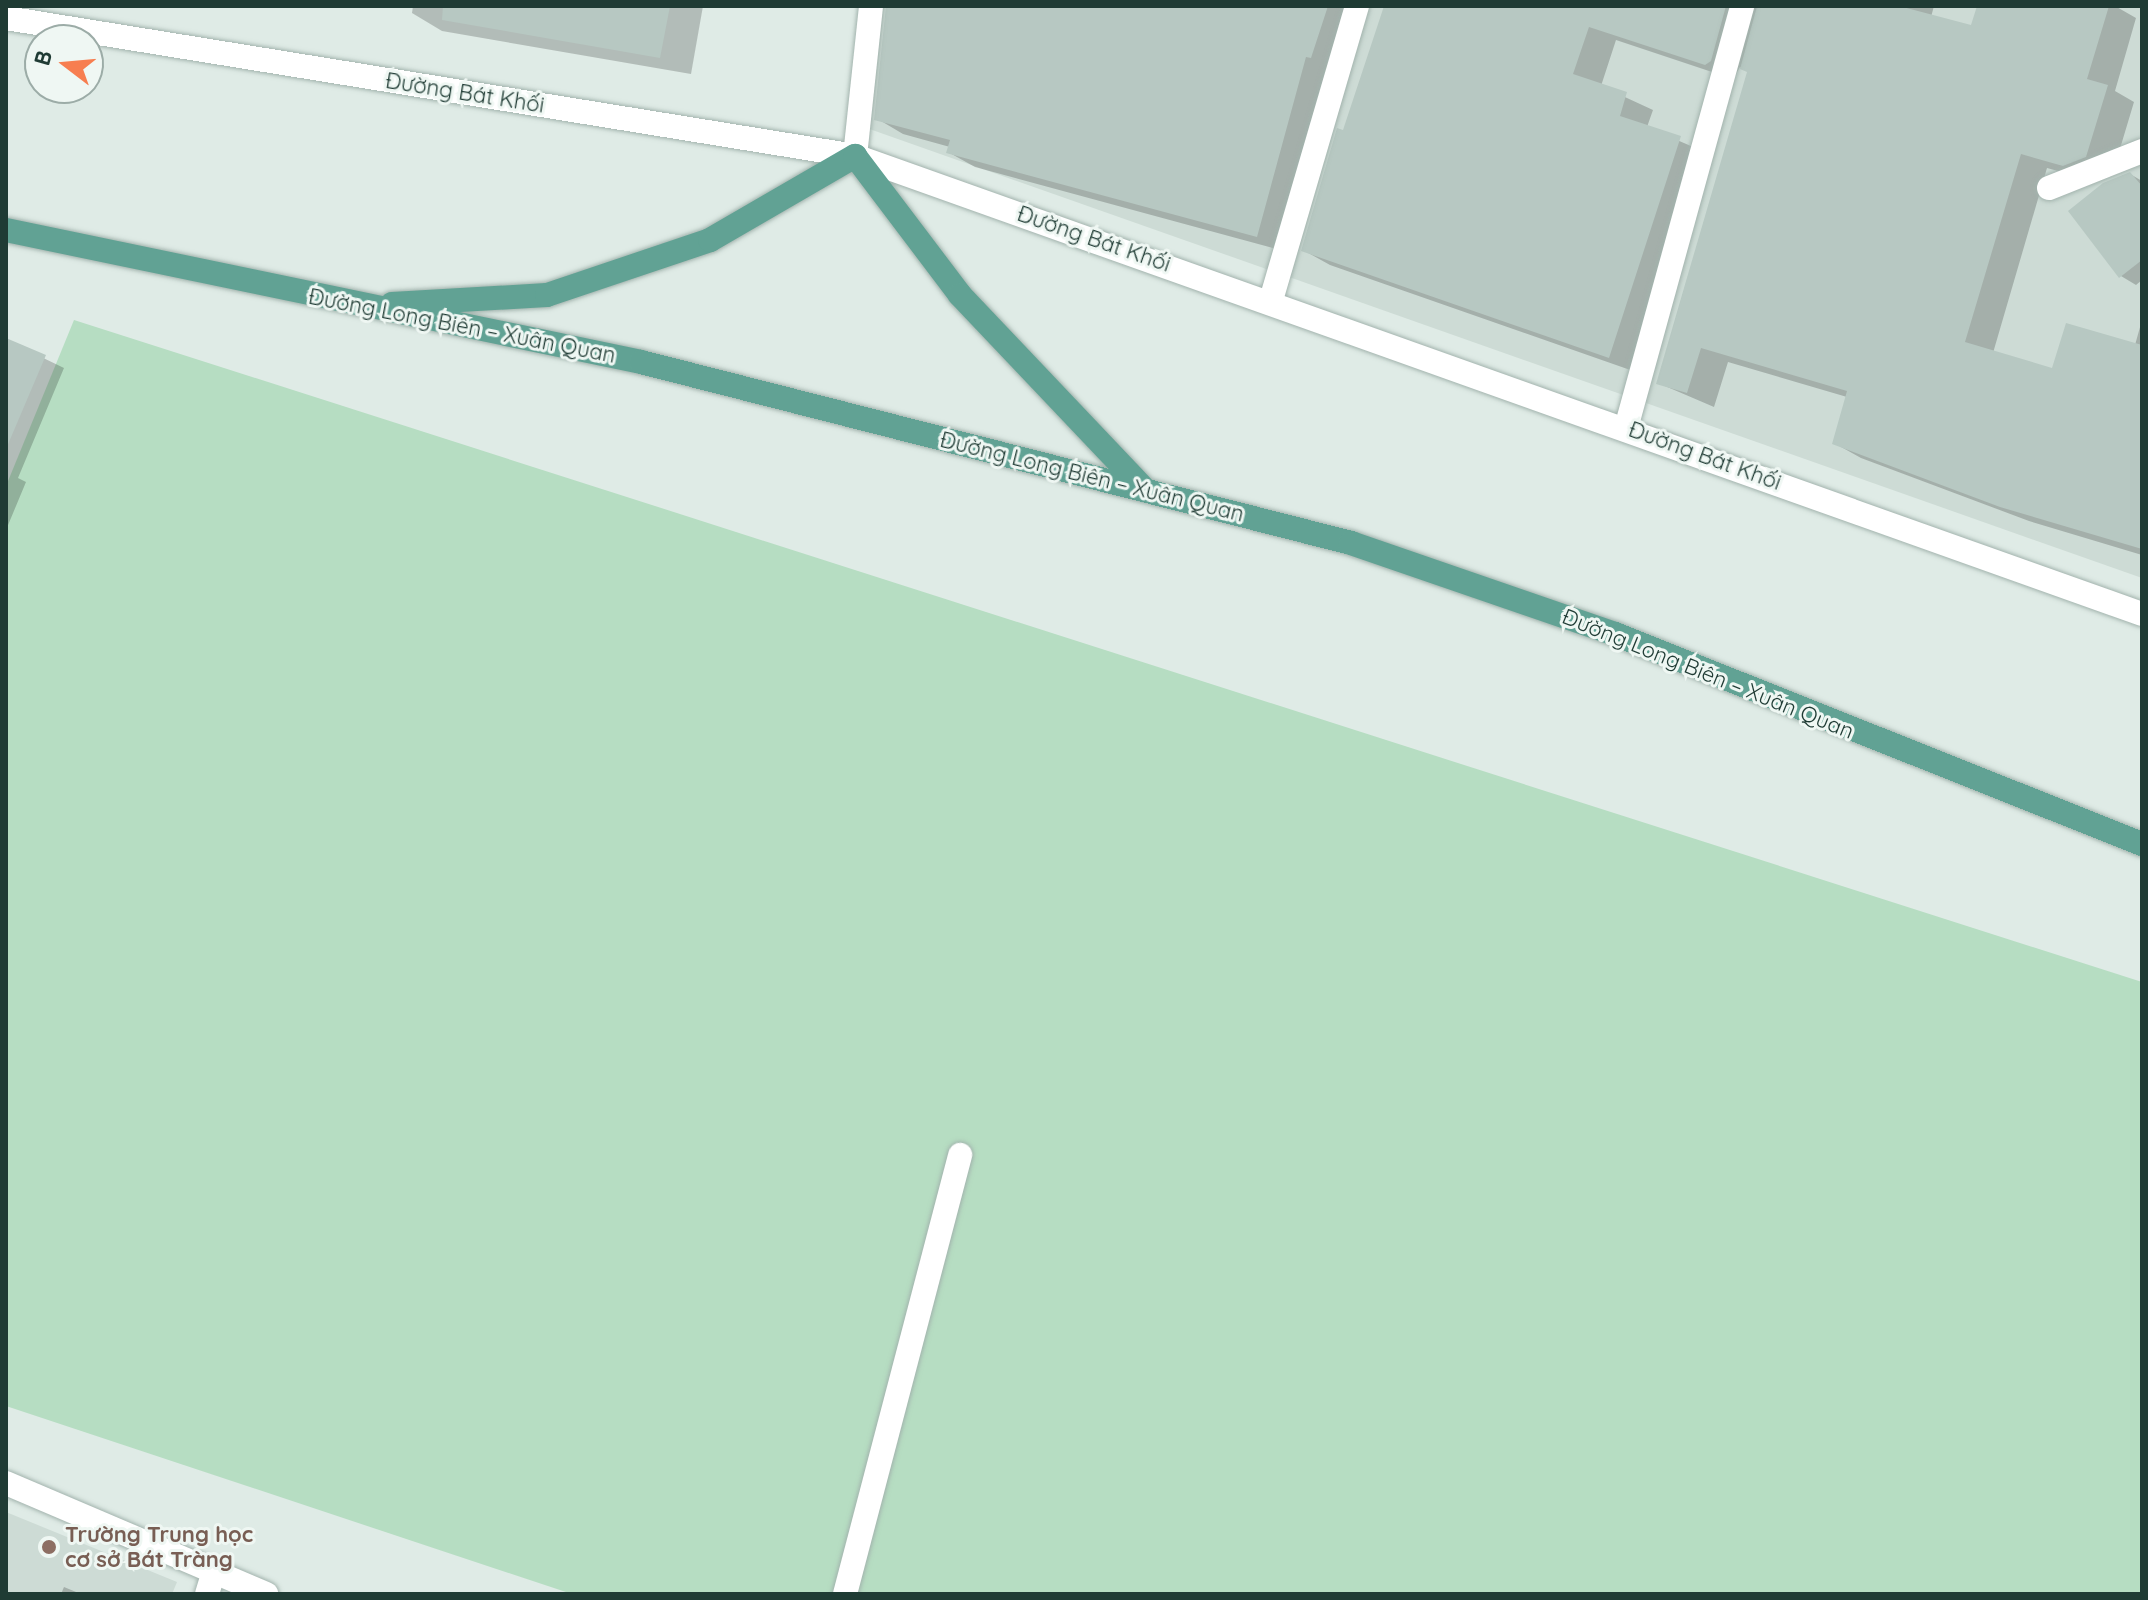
<!DOCTYPE html>
<html>
<head>
<meta charset="utf-8">
<style>
	body { margin:0 }
	#map { position:relative; width:2148px; height:1600px; overflow:hidden; background:#dfebe6; font-family:Quicksand,sans-serif }
	div>[style] { position:absolute }
	.built>* { inset:0; background:#cddbd5 }
	.green>* { inset:0; background:#b6ddc2 }
	.shadow>* { inset:0; background:#0003 }
	.building>* { inset:0; background:#b7c8c2 }
	.roads { filter:drop-shadow(0 0 2px #a2b3ad) drop-shadow(0 0 2px #a2b3ad) }
	.minor>* { height:24px; margin:-12px; padding:0 12px; transform-origin:12px; border-radius:12px; background:#fff }
	.primary>* { height:24px; margin:-12px; padding:0 12px; transform-origin:12px; border-radius:12px; background:#61a294 }
	.dots>* { width:22px; height:22px; translate:-50% -50%; box-sizing:border-box; border:4px solid #eff7f3; border-radius:50% }
	span { translate:-50% -50%; white-space:nowrap; text-align:center; line-height:1.15; -webkit-text-stroke:6px #eff7f3; paint-order:stroke }
	.street-label { font-size:22px; color:#1f3b34 }
	.education-label { font-size:22px; color:#785e54; font-weight:700 }
	.left { translate:0 -50%; text-align:left }
	.frame { position:absolute; inset:0; border:8px solid #1f3b34; pointer-events:none }
	.north { position:absolute; left:24px; top:24px; width:80px; height:80px; box-sizing:border-box; background:#eff7f3; border:2px solid #9caca7; border-radius:50%; rotate:286deg; font-size:22px; font-weight:700; line-height:32px; text-align:center; color:#1f3b34 }
	.north::after { content:''; display:block; margin:auto; width:28px; height:36px; background:#f77e50; clip-path:polygon(50% 0,100% 100%,50% 72%,0 100%) }
</style>
</head>
<body>
<div id="map">
	<div class="built">
		<div style="clip-path:polygon(879px 6px,2142px 6px,2142px 578px,861px 126px)"></div>
		<div style="clip-path:polygon(6px 1512px,177px 1582px,172px 1594px,6px 1594px)"></div>
	</div>
	<div class="green">
		<div style="clip-path:polygon(74px 320px,2142px 982px,2142px 1594px,572px 1594px,6px 1406px,6px 486px)"></div>
	</div>
	<div class="shadow">
		<div style="clip-path:polygon(413px 6px,703px 6px,691px 74px,442px 31px,412px 13px)"></div>
		<div style="clip-path:polygon(889px 6px,1359px 6px,1284px 251px,975px 167px,948px 152px,950px 147px,903px 134px,876px 118px)"></div>
		<div style="clip-path:polygon(1386px 6px,1934px 6px,1931px 17px,1972px 27px,1979px 6px,2115px 6px,2136px 18px,2115px 91px,2134px 102px,2113px 172px,2091px 180px,2047px 168px,1993px 353px,2054px 370px,2135px 345px,2142px 320px,2142px 555px,2029px 521px,1861px 458px,1834px 443px,1847px 397px,1728px 362px,1714px 407px,1658px 383px,1749px 72px,1740px 67px,1733px 79px,1616px 40px,1601px 86px,1653px 110px,1647px 127px,1707px 153px,1636px 372px,1330px 265px,1303px 250px)"></div>
		<div style="clip-path:polygon(2130px 174px,2142px 181px,2142px 280px,2136px 285px,2121px 276px)"></div>
		<div style="clip-path:polygon(6px 340px,64px 368px,18px 478px,26px 482px,6px 530px)"></div>
		<div style="clip-path:polygon(64px 1587px,81px 1594px,61px 1594px)"></div>
	</div>
	<div class="building">
		<div style="clip-path:polygon(443px 6px,670px 6px,660px 58px,442px 20px)"></div>
		<div style="clip-path:polygon(886px 6px,1328px 6px,1311px 58px,1306px 57px,1257px 237px,946px 153px,950px 140px,874px 120px)"></div>
		<div style="clip-path:polygon(1384px 6px,1726px 6px,1711px 61px,1705px 65px,1589px 27px,1573px 74px,1627px 92px,1620px 116px,1681px 136px,1609px 358px,1301px 251px,1337px 128px,1343px 130px)"></div>
		<div style="clip-path:polygon(1757px 6px,1899px 6px,1971px 25px,1977px 6px,2109px 6px,2087px 79px,2108px 85px,2086px 157px,2063px 166px,2021px 154px,1965px 342px,2052px 368px,2066px 323px,2142px 345px,2142px 549px,2000px 507px,1832px 444px,1847px 391px,1701px 348px,1687px 393px,1656px 384px,1747px 72px,1740px 69px)"></div>
		<div style="clip-path:polygon(2130px 172px,2142px 186px,2142px 260px,2119px 278px,2068px 211px,2103px 183px)"></div>
		<div style="clip-path:polygon(6px 338px,46px 355px,6px 449px)"></div>
	</div>
	<div class="roads">
		<div class="minor">
			<div style="left:6px;top:18px;width:860px;rotate:9.23deg"></div>
			<div style="left:855px;top:156px;width:1366px;rotate:19.59deg"></div>
			<div style="left:855px;top:156px;width:151px;rotate:-83.9deg"></div>
			<div style="left:2049px;top:188px;width:100px;rotate:-21.7deg"></div>
			<div style="left:1271px;top:300px;width:306px;rotate:-73.7deg"></div>
			<div style="left:1626px;top:428px;width:438px;rotate:-74.6deg"></div>
			<div style="left:6px;top:1483px;width:283px;rotate:23.1deg"></div>
			<div style="left:207px;top:1594px;width:24px;rotate:-73deg"></div>
			<div style="left:845px;top:1594px;width:454px;rotate:-75.3deg"></div>
		</div>
		<div class="primary">
			<div style="left:6px;top:230px;width:649px;rotate:11.74deg"></div>
			<div style="left:641px;top:362px;width:733px;rotate:14.3deg"></div>
			<div style="left:1351px;top:543px;width:279px;rotate:19deg"></div>
			<div style="left:1615px;top:634px;width:567px;rotate:21.73deg"></div>
			<div style="left:392px;top:304px;width:155px;rotate:-3.3deg"></div>
			<div style="left:547px;top:295px;width:172px;rotate:-18.6deg"></div>
			<div style="left:710px;top:240px;width:168px;rotate:-30.1deg"></div>
			<div style="left:855px;top:156px;width:174px;rotate:52.9deg"></div>
			<div style="left:960px;top:295px;width:269px;rotate:46.5deg"></div>
		</div>
	</div>
	<div class="dots">
		<div style="left:49px;top:1547px;background:#8d6e63"></div>
	</div>
	<div class="street-label">
		<span style="left:465px;top:93px;rotate:9deg">Đường Bát Khối</span>
		<span style="left:1094px;top:239px;rotate:19deg">Đường Bát Khối</span>
		<span style="left:462px;top:326px;rotate:11deg">Đường Long Biên – Xuân Quan</span>
		<span style="left:1705px;top:456px;rotate:20deg">Đường Bát Khối</span>
		<span style="left:1092px;top:477px;rotate:14deg">Đường Long Biên – Xuân Quan</span>
		<span style="left:1708px;top:674px;rotate:22deg">Đường Long Biên – Xuân Quan</span>
	</div>
	<div class="education-label">
		<span class="left" style="left:65px;top:1547px">Trường Trung học<br>cơ sở Bát Tràng</span>
	</div>
	<div class="frame"></div>
	<div class="north">B</div>
</div>
</body>
</html>
